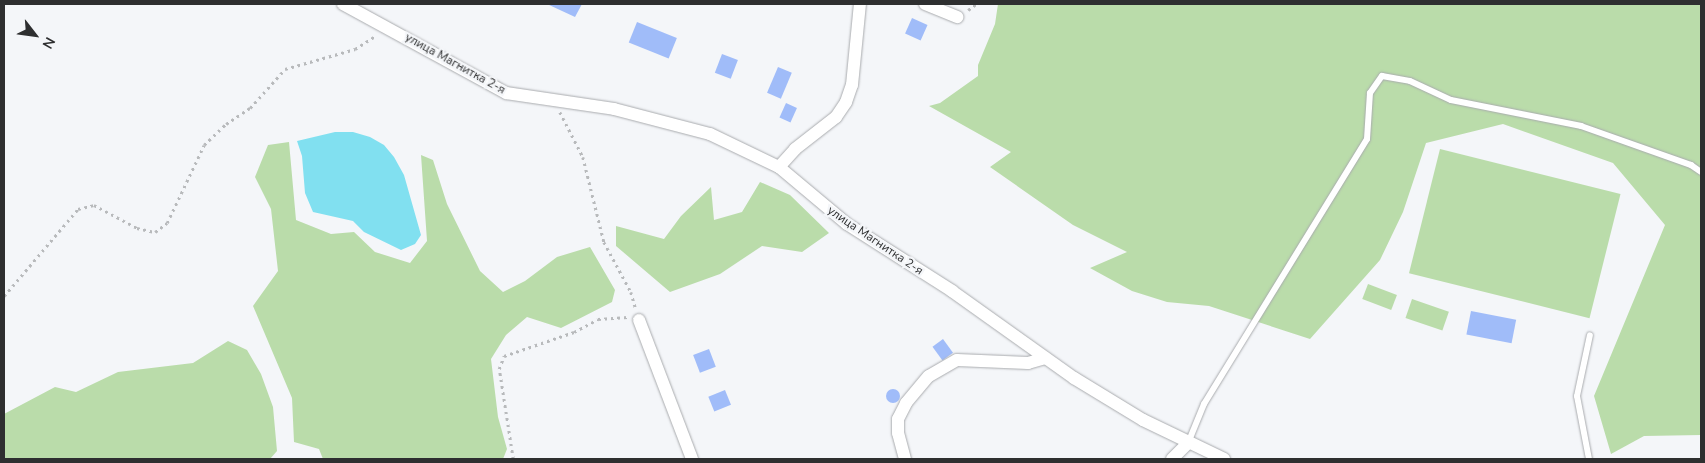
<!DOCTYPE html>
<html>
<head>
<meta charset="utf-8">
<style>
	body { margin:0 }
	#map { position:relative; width:1705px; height:463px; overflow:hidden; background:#f4f6f9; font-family:"Nunito Sans",sans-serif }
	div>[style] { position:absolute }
	.green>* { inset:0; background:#badcaa; transform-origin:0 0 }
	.water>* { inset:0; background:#81e0f0 }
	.building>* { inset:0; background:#a0bcf9; transform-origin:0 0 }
	.round { border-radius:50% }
	.path>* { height:2.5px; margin-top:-1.25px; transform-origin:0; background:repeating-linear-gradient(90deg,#b8babc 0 2.5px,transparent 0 6.5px) }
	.roads { filter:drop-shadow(0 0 1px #a9abae) drop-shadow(0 0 1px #a9abae) }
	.lane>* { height:6px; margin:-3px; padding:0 3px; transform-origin:3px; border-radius:3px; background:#fff }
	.street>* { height:12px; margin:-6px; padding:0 6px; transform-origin:6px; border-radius:6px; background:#fff }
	span { translate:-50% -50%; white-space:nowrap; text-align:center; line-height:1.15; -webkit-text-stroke:4.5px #f4f6f9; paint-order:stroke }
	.street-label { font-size:12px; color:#2e2f30 }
	.frame { position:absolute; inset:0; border:5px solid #2e2f30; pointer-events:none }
	.north { position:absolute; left:10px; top:10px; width:50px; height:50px; -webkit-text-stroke:4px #f4f6f9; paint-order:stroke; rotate:120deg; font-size:14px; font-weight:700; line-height:20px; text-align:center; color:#2e2f30 }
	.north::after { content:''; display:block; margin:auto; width:18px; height:22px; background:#2e2f30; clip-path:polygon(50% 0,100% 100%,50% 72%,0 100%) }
</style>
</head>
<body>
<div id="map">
	<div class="green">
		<div style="clip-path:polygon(998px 4px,1701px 4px,1701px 435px,1644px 436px,1611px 454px,1594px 396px,1665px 225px,1613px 163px,1503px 124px,1426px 143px,1403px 212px,1380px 260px,1310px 339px,1209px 306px,1167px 302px,1132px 291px,1090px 268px,1127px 252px,1073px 225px,990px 167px,1011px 152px,929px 106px,940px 103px,978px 76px,978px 65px,995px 24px)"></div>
		<div style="clip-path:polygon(289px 142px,296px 220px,331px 234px,354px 232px,375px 252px,410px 263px,427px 241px,421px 155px,433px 160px,447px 204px,480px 271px,503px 292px,525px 281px,557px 257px,590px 247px,615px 290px,612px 302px,561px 328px,527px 317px,506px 335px,491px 359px,498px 417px,507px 449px,503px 459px,323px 459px,319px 449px,294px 442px,292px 398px,253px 306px,278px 271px,271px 209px,255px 177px,268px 145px)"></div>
		<div style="left:1440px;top:149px;width:186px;height:128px;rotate:14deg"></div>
		<div style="clip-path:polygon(760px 182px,790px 195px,829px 233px,802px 252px,762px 246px,720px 274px,670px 292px,616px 246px,616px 226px,664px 239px,681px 216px,711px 187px,714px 220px,742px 212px)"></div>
		<div style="left:1368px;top:284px;width:31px;height:16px;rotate:21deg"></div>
		<div style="left:1412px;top:299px;width:39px;height:20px;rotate:19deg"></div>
		<div style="clip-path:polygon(228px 341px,247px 350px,261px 374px,273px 407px,277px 451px,270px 459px,4px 459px,4px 414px,55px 387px,76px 392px,118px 372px,193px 363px)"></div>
	</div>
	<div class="water">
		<div style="clip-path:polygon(335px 132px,353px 132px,370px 137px,384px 145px,394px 157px,404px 175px,421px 235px,415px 244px,401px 250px,364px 232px,353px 221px,313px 212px,305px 193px,302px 156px,297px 141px)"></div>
	</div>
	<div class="building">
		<div style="clip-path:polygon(547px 4px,582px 4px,575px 17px)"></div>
		<div style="left:912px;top:18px;width:17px;height:17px;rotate:24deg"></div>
		<div style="left:637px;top:22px;width:43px;height:22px;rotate:22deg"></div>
		<div style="left:722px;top:54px;width:17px;height:20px;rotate:21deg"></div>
		<div style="left:778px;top:67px;width:15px;height:28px;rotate:23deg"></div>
		<div style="left:786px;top:103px;width:12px;height:16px;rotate:24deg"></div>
		<div style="left:1471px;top:311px;width:46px;height:24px;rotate:11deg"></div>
		<div style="left:943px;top:339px;width:17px;height:13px;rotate:54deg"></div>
		<div style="left:709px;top:349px;width:19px;height:17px;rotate:69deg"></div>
		<div class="round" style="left:886px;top:389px;width:14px;height:14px"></div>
		<div style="left:725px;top:390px;width:16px;height:18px;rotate:68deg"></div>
	</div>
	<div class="path">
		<div style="left:968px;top:10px;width:10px;rotate:-37deg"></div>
		<div style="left:560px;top:112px;width:51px;rotate:62.9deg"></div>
		<div style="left:583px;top:157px;width:88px;rotate:76.1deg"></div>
		<div style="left:604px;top:242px;width:57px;rotate:61.6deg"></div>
		<div style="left:631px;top:292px;width:18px;rotate:74deg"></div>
		<div style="left:4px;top:296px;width:114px;rotate:-49.6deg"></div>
		<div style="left:78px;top:209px;width:16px;rotate:-14deg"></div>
		<div style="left:94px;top:205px;width:49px;rotate:28.1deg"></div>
		<div style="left:137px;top:228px;width:18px;rotate:13deg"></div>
		<div style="left:155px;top:232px;width:15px;rotate:-37deg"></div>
		<div style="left:167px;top:223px;width:86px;rotate:-64.6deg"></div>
		<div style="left:204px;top:145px;width:30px;rotate:-44deg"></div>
		<div style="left:226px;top:124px;width:29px;rotate:-34deg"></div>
		<div style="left:250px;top:108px;width:52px;rotate:-48.1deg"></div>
		<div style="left:285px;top:69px;width:73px;rotate:-15.9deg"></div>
		<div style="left:355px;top:49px;width:24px;rotate:-33deg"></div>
		<div style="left:513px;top:459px;width:91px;rotate:-98.8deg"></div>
		<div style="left:499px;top:369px;width:14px;rotate:-69deg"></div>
		<div style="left:504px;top:356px;width:74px;rotate:-18.9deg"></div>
		<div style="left:574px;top:332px;width:27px;rotate:-28deg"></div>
		<div style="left:598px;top:319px;width:30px;rotate:-4deg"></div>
	</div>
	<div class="roads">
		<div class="lane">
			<div style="left:1188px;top:443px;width:42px;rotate:-67.7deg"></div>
			<div style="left:1204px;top:404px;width:311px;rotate:-58.4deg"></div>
			<div style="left:1367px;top:139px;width:46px;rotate:-86.3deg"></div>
			<div style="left:1370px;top:93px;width:21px;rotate:-55deg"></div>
			<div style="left:1382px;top:76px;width:28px;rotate:10deg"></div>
			<div style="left:1410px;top:81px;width:45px;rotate:24.9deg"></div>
			<div style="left:1451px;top:100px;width:133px;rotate:11.3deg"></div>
			<div style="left:1581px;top:126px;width:117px;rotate:19.5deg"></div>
			<div style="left:1691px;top:165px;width:12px;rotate:35deg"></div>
			<div style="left:1589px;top:459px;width:64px;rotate:-100.8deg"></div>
			<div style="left:1577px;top:396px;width:62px;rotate:-78deg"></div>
		</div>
		<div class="street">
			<div style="left:343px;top:4px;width:186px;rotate:28.6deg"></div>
			<div style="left:506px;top:93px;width:109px;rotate:8.4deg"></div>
			<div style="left:614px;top:109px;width:99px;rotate:14.6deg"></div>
			<div style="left:710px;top:134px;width:76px;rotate:25.6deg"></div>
			<div style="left:779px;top:167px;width:89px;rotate:40deg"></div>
			<div style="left:847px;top:224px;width:125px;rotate:32.5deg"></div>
			<div style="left:952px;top:291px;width:150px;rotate:35.5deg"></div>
			<div style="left:1074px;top:378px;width:81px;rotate:31.3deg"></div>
			<div style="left:1143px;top:420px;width:90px;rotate:25.7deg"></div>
			<div style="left:925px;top:4px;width:35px;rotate:22deg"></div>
			<div style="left:779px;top:167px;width:24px;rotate:-48deg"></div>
			<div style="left:795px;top:149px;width:52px;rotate:-38deg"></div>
			<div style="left:836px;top:117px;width:18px;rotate:-56deg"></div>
			<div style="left:846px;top:102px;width:18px;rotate:-71deg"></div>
			<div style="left:852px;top:85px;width:81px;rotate:-84.4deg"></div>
			<div style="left:639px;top:320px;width:149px;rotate:69.1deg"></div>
			<div style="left:905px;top:459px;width:27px;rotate:-105deg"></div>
			<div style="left:898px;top:433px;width:14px;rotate:-90deg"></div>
			<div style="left:898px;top:419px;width:18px;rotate:-63deg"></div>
			<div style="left:906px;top:403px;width:35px;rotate:-50deg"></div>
			<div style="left:929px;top:376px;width:32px;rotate:-30deg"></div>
			<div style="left:957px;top:360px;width:71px;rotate:2.4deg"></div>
			<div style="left:1028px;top:363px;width:18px;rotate:-16deg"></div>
			<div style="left:1172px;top:459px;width:23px;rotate:-45deg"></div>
		</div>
	</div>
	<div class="street-label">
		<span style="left:455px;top:64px;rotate:29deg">улица Магнитка 2-я</span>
		<span style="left:875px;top:241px;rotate:34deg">улица Магнитка 2-я</span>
	</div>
	<div class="frame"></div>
	<div class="north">N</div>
</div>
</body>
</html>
